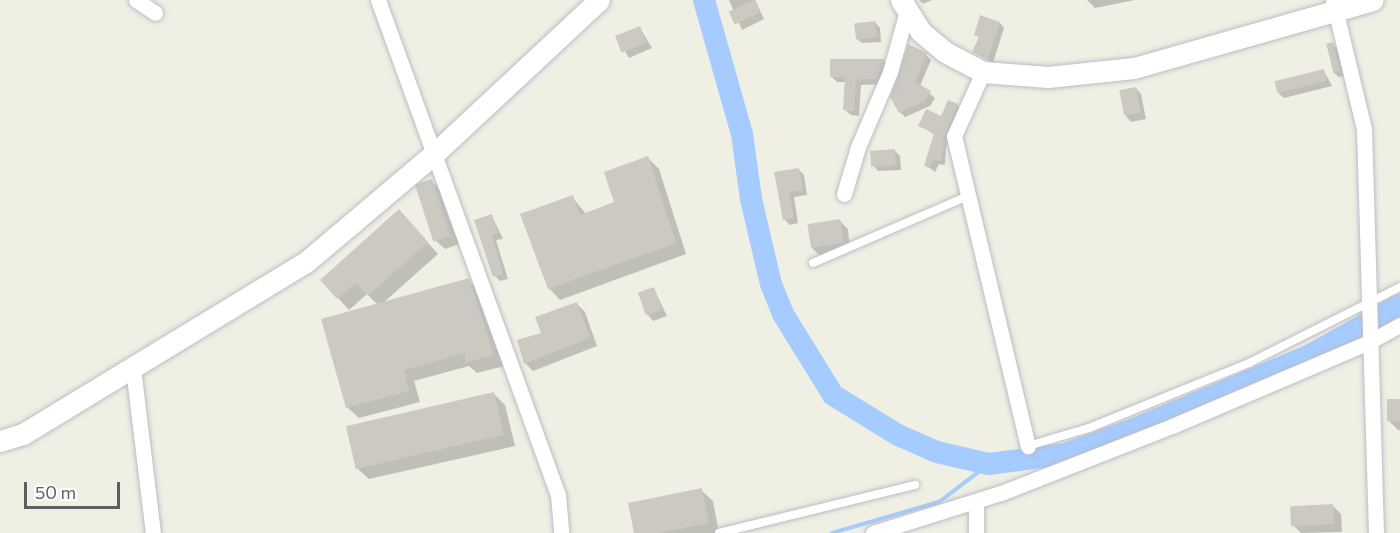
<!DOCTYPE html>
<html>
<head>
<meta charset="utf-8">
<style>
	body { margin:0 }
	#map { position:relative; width:1400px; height:533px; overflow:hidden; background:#f0efe4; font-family:Commissioner,sans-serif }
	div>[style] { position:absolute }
	.shadow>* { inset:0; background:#0003 }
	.stream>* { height:4px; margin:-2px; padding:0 2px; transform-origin:2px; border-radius:2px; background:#a5cbff }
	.river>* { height:22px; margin:-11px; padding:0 11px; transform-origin:11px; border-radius:11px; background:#a5cbff }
	.building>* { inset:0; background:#cbc9c1; transform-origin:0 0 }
	.roads { filter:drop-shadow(0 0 2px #bcbdc4) drop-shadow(0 0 2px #bcbdc4) }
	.lane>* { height:8px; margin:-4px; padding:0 4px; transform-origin:4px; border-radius:4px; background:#fff }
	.street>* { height:15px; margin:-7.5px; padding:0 7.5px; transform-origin:7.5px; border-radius:7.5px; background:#fff }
	.secondary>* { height:21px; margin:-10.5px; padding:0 10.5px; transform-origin:10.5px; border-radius:10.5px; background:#fff }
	span { translate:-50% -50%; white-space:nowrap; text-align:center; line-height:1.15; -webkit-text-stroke:4.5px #fff; paint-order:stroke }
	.scale { position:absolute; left:24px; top:482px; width:96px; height:27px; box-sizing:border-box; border:3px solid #5c5f66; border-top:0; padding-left:8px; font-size:18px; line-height:21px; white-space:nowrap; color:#5c5f66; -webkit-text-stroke:4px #fff; paint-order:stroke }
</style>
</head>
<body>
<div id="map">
	<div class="shadow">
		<div style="clip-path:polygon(729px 0,755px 0,764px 19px,742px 30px)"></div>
		<div style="clip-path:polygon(919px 0,932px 0,923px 4px)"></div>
		<div style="clip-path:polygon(1087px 0,1135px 0,1095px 8px)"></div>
		<div style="clip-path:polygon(875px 22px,880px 28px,881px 42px,862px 43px,856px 38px)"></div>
		<div style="clip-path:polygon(1000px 23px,1004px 28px,993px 63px,974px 51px,980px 39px,975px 34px)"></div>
		<div style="clip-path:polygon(640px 28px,652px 48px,629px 58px,617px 38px)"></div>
		<div style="clip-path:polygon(1333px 44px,1338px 50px,1345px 76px,1339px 77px,1333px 72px)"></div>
		<div style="clip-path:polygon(926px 55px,931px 60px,920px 86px,935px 98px,930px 106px,905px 117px,900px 112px)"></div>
		<div style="clip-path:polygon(883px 60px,888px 66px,882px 84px,861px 85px,859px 116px,851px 115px,845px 110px,846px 82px,837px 82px,832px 77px)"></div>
		<div style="clip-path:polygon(1324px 71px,1332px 86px,1284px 98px,1278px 93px)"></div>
		<div style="clip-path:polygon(1136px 88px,1141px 94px,1146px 119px,1131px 122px,1126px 116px)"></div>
		<div style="clip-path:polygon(957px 105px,962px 111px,946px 147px,945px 165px,939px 164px,935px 172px,926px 165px,935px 135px,920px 125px,941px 118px)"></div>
		<div style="clip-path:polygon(894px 150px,900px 156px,901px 170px,878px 171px,873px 165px)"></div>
		<div style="clip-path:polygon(648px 158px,659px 169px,686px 254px,560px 300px,549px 288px,572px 197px,586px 214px,616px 203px)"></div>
		<div style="clip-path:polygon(798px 169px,804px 175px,807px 195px,794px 197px,798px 223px,790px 225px,784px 219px,776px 173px)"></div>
		<div style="clip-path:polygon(431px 181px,440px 189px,459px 244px,445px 249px,436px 241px)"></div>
		<div style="clip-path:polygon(492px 216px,503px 239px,496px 240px,508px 279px,500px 281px,495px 276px,476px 221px)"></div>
		<div style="clip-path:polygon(840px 221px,848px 229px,850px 252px,820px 256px,812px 248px,808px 225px)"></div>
		<div style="clip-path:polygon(410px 223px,438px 254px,383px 303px,468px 280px,479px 291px,504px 366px,477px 373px,469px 366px,414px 381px,420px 402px,359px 418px,347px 407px,378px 305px,367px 294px,349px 310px,322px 280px)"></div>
		<div style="clip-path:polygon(654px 289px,667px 316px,653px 321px,648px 315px)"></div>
		<div style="clip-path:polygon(577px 304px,585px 312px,597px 346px,533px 371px,525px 363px,543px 334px)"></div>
		<div style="clip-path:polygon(494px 394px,505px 405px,515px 446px,369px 479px,357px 468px)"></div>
		<div style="clip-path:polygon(1400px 400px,1400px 430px,1398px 430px,1388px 420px)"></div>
		<div style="clip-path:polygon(701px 490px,713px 501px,719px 533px,635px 533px)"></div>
		<div style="clip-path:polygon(1333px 506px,1341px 514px,1342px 532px,1301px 533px,1292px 524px)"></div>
	</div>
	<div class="stream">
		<div style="left:832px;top:533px;width:111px;rotate:-16.2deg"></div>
		<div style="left:939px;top:502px;width:63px;rotate:-37.2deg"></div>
	</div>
	<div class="river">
		<div style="left:704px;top:0;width:139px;rotate:74.2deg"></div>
		<div style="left:742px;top:134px;width:66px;rotate:82.1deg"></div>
		<div style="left:751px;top:199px;width:87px;rotate:76.8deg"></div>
		<div style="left:771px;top:284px;width:32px;rotate:68deg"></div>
		<div style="left:783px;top:314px;width:95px;rotate:58.3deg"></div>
		<div style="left:833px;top:395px;width:76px;rotate:31.6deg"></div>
		<div style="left:898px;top:435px;width:43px;rotate:23.6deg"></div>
		<div style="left:937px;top:452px;width:53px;rotate:13deg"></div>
		<div style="left:989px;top:464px;width:77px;rotate:-7.5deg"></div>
		<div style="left:1065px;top:454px;width:79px;rotate:-20deg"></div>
		<div style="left:1139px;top:427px;width:186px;rotate:-22.8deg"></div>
		<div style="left:1310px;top:355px;width:103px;rotate:-29.1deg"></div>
	</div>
	<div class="building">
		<div style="left:754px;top:0;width:14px;height:28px;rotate:65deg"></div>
		<div style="clip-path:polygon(980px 15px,1000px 22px,988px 60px,972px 52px,979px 37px,974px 35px)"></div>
		<div style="left:875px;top:21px;width:16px;height:21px;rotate:83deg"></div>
		<div style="left:640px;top:26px;width:18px;height:27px;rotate:68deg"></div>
		<div style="left:1333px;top:42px;width:30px;height:7px;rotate:76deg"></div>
		<div style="clip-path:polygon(908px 44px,927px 53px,915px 82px,931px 91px,925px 101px,899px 113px,890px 97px)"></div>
		<div style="clip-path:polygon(830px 59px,884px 59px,876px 79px,856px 80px,854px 111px,843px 110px,845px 77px,830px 77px)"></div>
		<div style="left:1324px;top:69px;width:12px;height:51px;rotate:76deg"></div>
		<div style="left:1136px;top:87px;width:26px;height:17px;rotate:79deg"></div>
		<div style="clip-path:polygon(948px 100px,958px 104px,942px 143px,945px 144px,940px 161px,933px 159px,929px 168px,924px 166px,934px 133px,918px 126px,926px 109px,941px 116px)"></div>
		<div style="left:895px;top:149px;width:16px;height:25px;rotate:86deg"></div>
		<div style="clip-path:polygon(648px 156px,676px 243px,548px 289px,520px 214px,573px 195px,580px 215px,614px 202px,604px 172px)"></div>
		<div style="clip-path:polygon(799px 168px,803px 190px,789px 192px,794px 218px,783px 220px,774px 172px)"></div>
		<div style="left:432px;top:179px;width:60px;height:18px;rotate:72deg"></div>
		<div style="clip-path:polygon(399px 209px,428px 242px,368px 296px,356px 283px,337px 299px,320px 280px)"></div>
		<div style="clip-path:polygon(492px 214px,498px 233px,492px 235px,503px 274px,493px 277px,474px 220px)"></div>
		<div style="left:840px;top:219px;width:24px;height:33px;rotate:81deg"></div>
		<div style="clip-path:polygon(469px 278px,494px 355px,465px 363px,465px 353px,404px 370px,409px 391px,346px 408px,321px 319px)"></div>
		<div style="left:654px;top:287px;width:24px;height:17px;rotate:71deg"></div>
		<div style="clip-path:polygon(577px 302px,590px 338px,524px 364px,517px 340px,541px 333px,535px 317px)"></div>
		<div style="left:494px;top:392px;width:44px;height:152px;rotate:77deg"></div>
		<div style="left:1387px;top:399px;width:13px;height:22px"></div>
		<div style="clip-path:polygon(702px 488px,709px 523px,659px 533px,634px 533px,628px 503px)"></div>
		<div style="left:1333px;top:504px;width:20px;height:43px;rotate:87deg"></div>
	</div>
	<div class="roads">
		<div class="lane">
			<div style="left:813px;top:263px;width:169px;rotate:-23.4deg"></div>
			<div style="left:1028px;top:446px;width:64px;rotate:-16.4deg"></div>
			<div style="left:1089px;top:428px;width:173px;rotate:-22.1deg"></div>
			<div style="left:1249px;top:363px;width:169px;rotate:-26.7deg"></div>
			<div style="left:719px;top:533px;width:202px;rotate:-13.8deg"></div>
		</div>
		<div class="street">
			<div style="left:136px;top:0;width:23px;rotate:34deg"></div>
			<div style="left:378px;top:0;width:527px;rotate:70.02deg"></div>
			<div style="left:558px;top:495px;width:38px;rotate:85deg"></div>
			<div style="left:1333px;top:0;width:133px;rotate:76.5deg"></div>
			<div style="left:1364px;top:129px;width:404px;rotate:88.3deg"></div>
			<div style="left:983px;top:72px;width:70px;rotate:114.4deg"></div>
			<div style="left:954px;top:136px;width:319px;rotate:76.6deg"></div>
			<div style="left:844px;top:194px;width:49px;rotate:-73.4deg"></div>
			<div style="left:858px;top:147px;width:82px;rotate:-66.9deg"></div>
			<div style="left:890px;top:72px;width:63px;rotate:-74.4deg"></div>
			<div style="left:133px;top:368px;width:166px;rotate:83.1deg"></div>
			<div style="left:873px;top:533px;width:134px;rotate:-17.4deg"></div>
			<div style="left:1001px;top:493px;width:184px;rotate:-21.4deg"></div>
			<div style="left:1172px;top:426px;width:214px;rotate:-23.1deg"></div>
			<div style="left:1369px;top:342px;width:35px;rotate:-29deg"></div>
			<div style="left:976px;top:533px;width:31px;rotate:-90deg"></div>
		</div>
		<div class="secondary">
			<div style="left:901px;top:0;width:36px;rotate:58deg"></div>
			<div style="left:920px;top:31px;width:33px;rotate:40deg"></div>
			<div style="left:945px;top:52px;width:43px;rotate:27.8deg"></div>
			<div style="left:983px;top:72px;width:65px;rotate:4.4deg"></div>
			<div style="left:1048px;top:77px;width:86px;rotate:-6deg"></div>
			<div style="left:1134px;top:68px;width:248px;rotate:-15.9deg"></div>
			<div style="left:0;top:441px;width:24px;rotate:-17deg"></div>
			<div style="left:23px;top:434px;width:331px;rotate:-31.3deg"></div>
			<div style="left:306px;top:262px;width:169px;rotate:-40.2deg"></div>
			<div style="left:435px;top:153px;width:224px;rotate:-43deg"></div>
		</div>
	</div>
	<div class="scale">50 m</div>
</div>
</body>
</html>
